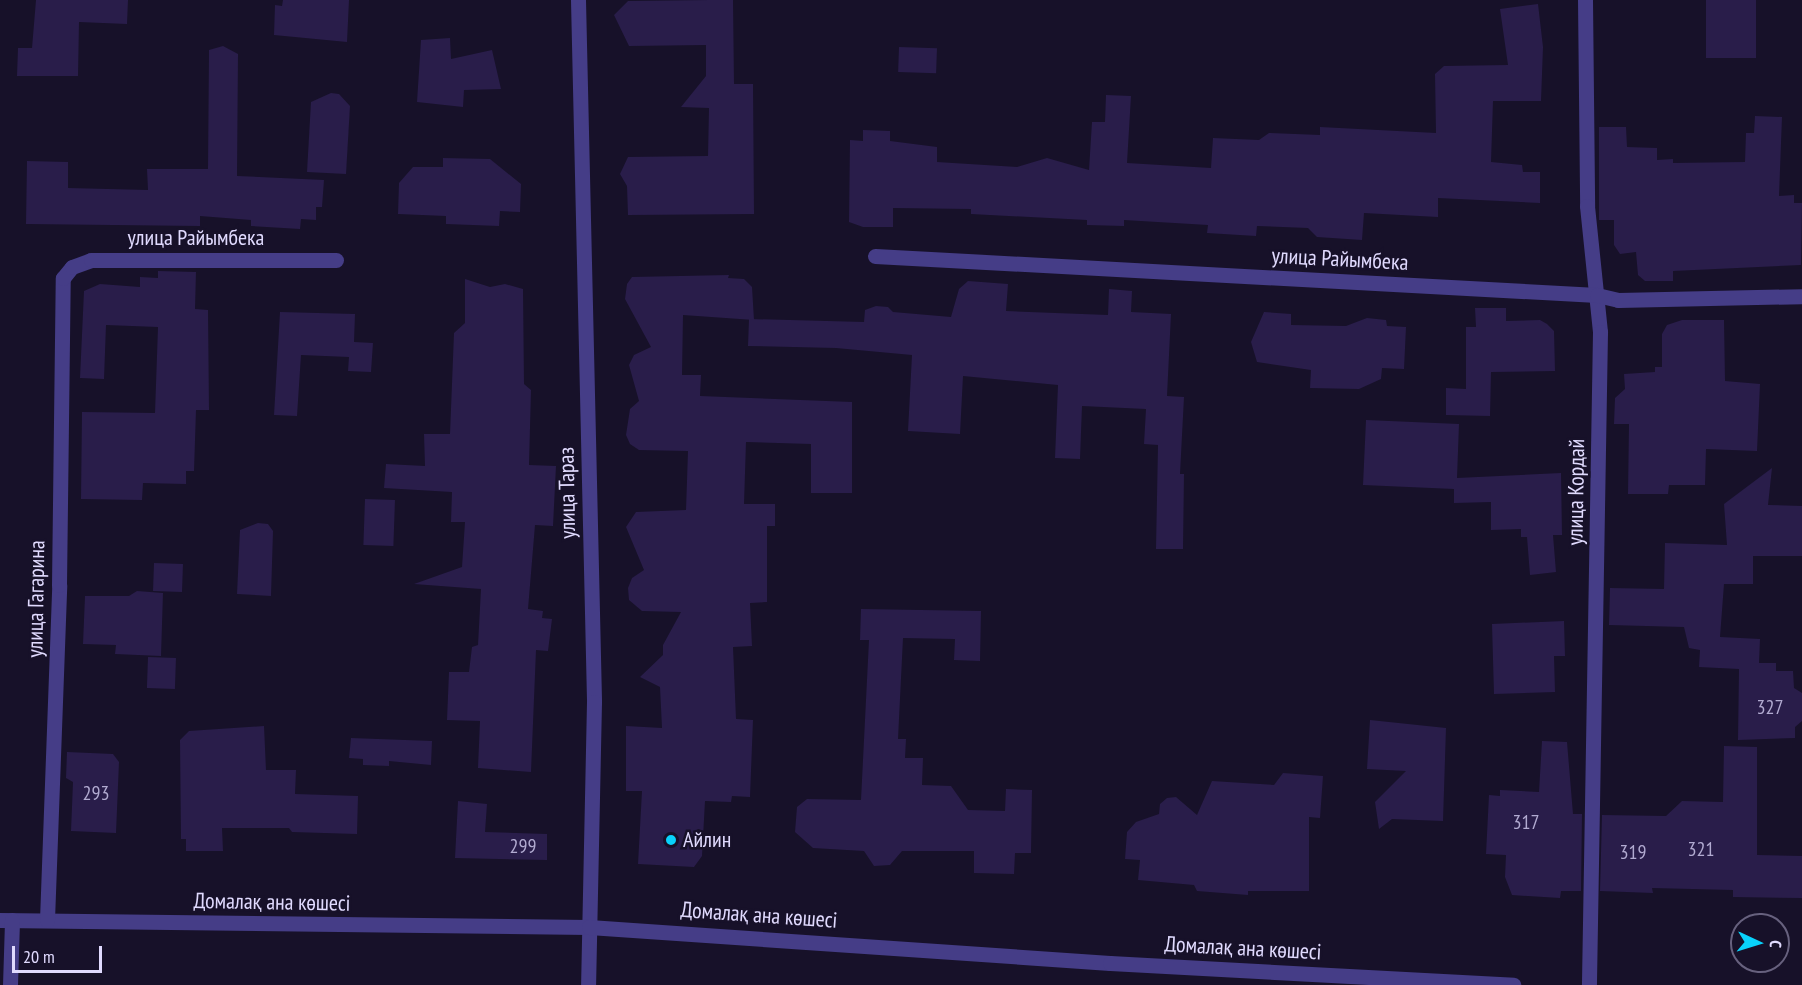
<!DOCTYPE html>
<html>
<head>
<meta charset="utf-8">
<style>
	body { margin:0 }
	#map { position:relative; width:1802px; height:985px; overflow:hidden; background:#171129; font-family:"PT Sans Narrow",sans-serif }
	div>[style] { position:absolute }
	.building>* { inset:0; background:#291d4a; transform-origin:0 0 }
	.minor>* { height:15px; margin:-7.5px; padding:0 7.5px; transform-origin:7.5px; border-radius:7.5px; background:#453d87 }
	.dots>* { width:16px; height:16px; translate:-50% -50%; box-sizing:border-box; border:3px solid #171129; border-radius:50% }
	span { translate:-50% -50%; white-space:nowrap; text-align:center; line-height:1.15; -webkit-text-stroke:5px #171129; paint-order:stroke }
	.number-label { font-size:20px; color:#b2abd1 }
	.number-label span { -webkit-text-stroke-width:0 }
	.street-label { font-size:22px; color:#e0dafe }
	.poi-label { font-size:22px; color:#e0dafe }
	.left { translate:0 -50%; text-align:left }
	.north { position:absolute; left:1730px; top:913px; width:60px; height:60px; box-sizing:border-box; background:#171129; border:2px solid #67617e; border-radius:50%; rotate:94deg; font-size:16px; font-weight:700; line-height:24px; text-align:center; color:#e0dafe }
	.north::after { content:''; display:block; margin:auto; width:21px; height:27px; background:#09d2fb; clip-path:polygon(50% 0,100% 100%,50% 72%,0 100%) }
	.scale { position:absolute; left:12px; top:946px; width:90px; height:27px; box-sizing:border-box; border:3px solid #e0dafe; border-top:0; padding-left:8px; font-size:18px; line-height:21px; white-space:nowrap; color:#e0dafe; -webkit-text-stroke:4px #171129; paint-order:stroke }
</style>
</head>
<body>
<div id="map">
	<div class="building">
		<div style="clip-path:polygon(36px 0,128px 0,127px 24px,79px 22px,78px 76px,17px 76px,18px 48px,32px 48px)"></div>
		<div style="clip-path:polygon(283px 0,349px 0,347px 42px,274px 35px,275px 5px,282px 6px)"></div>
		<div style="clip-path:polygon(710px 0,733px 0,734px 84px,753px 84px,754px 214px,628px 215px,627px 186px,620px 174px,628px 157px,708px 156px,709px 108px,681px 107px,706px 76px,706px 45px,629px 46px,614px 15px,628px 1px)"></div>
		<div style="left:1706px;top:0;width:50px;height:58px"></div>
		<div style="clip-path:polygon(1538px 4px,1543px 47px,1541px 101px,1493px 101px,1491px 162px,1522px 165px,1523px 172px,1540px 172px,1540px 203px,1438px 198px,1438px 217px,1364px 213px,1362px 240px,1317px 237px,1308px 228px,1257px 226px,1256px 236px,1207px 233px,1208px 225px,1124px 220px,1124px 226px,1087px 225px,1087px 220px,971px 214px,971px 209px,893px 208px,893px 227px,863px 227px,849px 222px,850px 140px,863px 141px,863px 130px,890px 131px,890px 141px,937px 147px,937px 162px,1017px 167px,1047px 158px,1089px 170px,1092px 122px,1105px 122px,1106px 95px,1131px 96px,1127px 163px,1211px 168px,1213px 138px,1259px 140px,1269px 133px,1320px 135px,1320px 127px,1436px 133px,1435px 74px,1444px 66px,1508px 65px,1500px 9px)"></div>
		<div style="clip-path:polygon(450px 38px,451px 59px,492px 50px,501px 89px,464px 90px,463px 107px,417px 102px,421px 40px)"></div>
		<div style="clip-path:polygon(223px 46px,238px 54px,237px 176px,324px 180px,322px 207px,316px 207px,316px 220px,301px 219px,300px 229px,251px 226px,251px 220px,200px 216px,200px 226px,26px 224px,27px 161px,68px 162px,68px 188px,148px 190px,147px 169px,208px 169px,209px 50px)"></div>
		<div style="left:899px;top:47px;width:38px;height:25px;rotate:2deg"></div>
		<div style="clip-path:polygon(331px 93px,339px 94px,350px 106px,346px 174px,307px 172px,311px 102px)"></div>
		<div style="clip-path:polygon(1755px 116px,1782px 117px,1779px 196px,1794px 195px,1794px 203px,1802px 203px,1801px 265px,1673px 271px,1673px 281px,1645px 281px,1638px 275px,1636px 252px,1620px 254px,1614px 245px,1614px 220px,1599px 220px,1599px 127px,1626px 127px,1627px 147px,1657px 148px,1657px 160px,1673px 159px,1673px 163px,1745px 162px,1746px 133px,1754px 133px)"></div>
		<div style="clip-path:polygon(443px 158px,490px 159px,521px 184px,520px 212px,500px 211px,499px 226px,446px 224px,446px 216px,398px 214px,399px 183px,413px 167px,443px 167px)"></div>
		<div style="clip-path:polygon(158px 271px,196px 272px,195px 309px,208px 310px,209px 410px,196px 410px,194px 471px,186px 471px,186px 484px,143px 483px,142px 500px,81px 499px,82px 412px,155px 413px,158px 327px,106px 325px,104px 379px,80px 378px,84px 291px,100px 284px,140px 287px,140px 277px,158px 278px)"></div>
		<div style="clip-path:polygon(729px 275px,728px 278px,744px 279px,752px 287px,754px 320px,683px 315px,682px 375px,701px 375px,700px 396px,852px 402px,852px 493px,811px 493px,811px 444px,746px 442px,744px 504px,775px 504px,775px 526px,767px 526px,767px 602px,750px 603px,752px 646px,733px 647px,736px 719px,753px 720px,750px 797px,732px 796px,731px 802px,705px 801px,702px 856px,694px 867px,638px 864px,642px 791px,626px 791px,626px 726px,662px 728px,660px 687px,640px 677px,663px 655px,663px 645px,681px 612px,642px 611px,629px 600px,628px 588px,632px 578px,644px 570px,626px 527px,636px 512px,686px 510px,688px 451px,639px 450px,630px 444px,626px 435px,630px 409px,639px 401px,629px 365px,634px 355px,651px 347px,625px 299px,627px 284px,632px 277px)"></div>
		<div style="clip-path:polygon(465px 279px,490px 287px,505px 284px,523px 289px,524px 384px,531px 390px,529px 465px,556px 466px,553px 526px,535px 525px,528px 609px,543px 611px,542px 618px,552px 619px,548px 651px,536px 650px,531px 772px,478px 768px,480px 721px,447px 720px,449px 672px,469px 672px,472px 647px,478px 645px,481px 589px,414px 584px,462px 567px,465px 522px,451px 522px,452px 492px,384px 488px,386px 464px,425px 466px,424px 434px,450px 434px,454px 333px,465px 323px)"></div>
		<div style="clip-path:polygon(968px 281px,1008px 284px,1006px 311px,1108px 315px,1109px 289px,1132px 291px,1131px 312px,1171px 314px,1167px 396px,1184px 397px,1180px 474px,1184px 474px,1183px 549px,1156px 549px,1158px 445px,1144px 444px,1146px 409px,1082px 406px,1080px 459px,1055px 458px,1058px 385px,963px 376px,960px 434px,908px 431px,912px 355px,836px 348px,748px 346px,749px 319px,864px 322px,865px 310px,876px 306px,888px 307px,893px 312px,951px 317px,959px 289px)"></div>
		<div style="clip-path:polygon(1475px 308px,1506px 308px,1506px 321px,1540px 320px,1547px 324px,1554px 331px,1555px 371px,1491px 372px,1490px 416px,1446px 415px,1446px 388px,1466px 389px,1466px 327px,1476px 327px)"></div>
		<div style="clip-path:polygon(280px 312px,355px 314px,354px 342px,373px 343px,371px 372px,348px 371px,349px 357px,301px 355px,297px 416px,274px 415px)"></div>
		<div style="clip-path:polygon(1264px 312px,1291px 314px,1291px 325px,1346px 326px,1367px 318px,1386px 320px,1387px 326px,1406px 327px,1404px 369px,1382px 368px,1381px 379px,1359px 389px,1310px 388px,1311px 370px,1257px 362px,1251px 342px)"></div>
		<div style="clip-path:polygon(1682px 320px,1724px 320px,1725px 381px,1760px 384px,1757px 451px,1706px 449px,1705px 485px,1669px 485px,1668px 494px,1628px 494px,1629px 424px,1614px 424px,1615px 398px,1625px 389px,1624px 374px,1655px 372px,1655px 367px,1662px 367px,1662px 334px,1667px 325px)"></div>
		<div style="clip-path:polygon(1366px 420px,1459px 424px,1457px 478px,1561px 473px,1562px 535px,1553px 535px,1556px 572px,1530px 575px,1527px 537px,1521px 537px,1521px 529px,1491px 530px,1491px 502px,1454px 503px,1454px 489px,1363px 485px)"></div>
		<div style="clip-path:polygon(1772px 468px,1768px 505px,1802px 506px,1802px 556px,1753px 556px,1753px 584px,1724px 584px,1720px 637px,1760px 639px,1759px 663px,1776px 663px,1776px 671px,1793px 671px,1794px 688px,1802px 693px,1802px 721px,1795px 727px,1795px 738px,1738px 740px,1739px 669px,1699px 667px,1700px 650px,1689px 648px,1684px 627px,1609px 625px,1610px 588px,1664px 589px,1665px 543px,1727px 545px,1724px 504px)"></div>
		<div style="left:365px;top:499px;width:30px;height:46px;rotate:2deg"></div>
		<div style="clip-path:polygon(258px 523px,268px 524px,273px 531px,271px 596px,237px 594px,240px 530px)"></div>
		<div style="left:154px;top:563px;width:29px;height:28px;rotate:2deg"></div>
		<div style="clip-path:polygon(137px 591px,163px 593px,161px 656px,115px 654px,116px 645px,83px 644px,85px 596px,129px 596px)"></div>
		<div style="clip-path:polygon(861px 609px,981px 611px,980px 661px,954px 660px,955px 639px,903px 638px,898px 739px,906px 739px,905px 758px,923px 758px,922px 785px,951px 786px,968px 810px,1005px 811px,1006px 789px,1032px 790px,1031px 853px,1015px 853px,1014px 874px,974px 873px,974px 851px,902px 851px,890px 865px,874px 866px,864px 851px,813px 848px,795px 832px,797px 807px,807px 799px,861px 800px,869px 640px,860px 640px)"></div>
		<div style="clip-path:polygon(1564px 621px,1565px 656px,1554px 656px,1555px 692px,1494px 694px,1492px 624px)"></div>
		<div style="left:148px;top:657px;width:28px;height:31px;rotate:2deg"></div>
		<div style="clip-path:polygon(1370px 720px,1446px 728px,1443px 821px,1392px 819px,1379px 829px,1375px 802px,1406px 771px,1367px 769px)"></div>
		<div style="clip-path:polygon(264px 726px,266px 770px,296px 770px,295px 794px,358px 796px,357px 834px,292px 832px,289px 828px,222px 828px,223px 851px,186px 851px,186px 839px,181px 839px,180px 740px,189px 731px)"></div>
		<div style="clip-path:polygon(351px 738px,432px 741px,431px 765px,389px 761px,389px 766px,363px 765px,363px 759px,349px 758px)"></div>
		<div style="clip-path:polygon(1542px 741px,1567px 742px,1573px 814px,1582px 814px,1581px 891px,1561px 891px,1560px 898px,1512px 895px,1505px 877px,1506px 855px,1486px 854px,1489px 795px,1500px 796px,1500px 790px,1539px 792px)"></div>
		<div style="clip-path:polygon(1724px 746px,1757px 747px,1757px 855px,1802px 856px,1802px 898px,1733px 897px,1733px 890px,1652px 888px,1653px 893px,1600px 891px,1602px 815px,1666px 816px,1682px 801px,1723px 802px)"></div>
		<div style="clip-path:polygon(67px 752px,113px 754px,119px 762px,116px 833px,71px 831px,73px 782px,66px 778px)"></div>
		<div style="clip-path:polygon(1283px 773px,1323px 776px,1320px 818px,1309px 817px,1309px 891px,1248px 891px,1248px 895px,1197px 891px,1194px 885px,1138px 880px,1140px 860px,1125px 859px,1127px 832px,1136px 822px,1159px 814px,1160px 804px,1167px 798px,1176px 797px,1197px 815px,1212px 781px,1274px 785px)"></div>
		<div style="clip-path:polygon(458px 801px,487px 804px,485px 832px,547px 834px,547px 860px,455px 858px)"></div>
	</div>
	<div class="minor">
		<div style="left:578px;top:0;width:702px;rotate:88.69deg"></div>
		<div style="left:594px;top:702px;width:283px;rotate:91.2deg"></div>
		<div style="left:1585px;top:0;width:206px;rotate:89.4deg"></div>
		<div style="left:1587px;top:206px;width:127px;rotate:84.1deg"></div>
		<div style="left:1600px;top:332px;width:653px;rotate:90.97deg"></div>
		<div style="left:875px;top:256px;width:723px;rotate:3.09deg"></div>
		<div style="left:1597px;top:295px;width:22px;rotate:13deg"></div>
		<div style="left:1618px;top:300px;width:184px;rotate:-1.2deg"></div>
		<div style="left:0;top:920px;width:589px;rotate:0.68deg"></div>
		<div style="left:589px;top:927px;width:522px;rotate:3.95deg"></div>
		<div style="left:1110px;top:963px;width:404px;rotate:3.1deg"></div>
		<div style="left:47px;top:920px;width:335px;rotate:-87.9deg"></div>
		<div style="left:59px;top:585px;width:307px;rotate:-89.3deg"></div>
		<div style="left:63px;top:278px;width:14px;rotate:-51deg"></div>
		<div style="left:72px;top:267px;width:20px;rotate:-20deg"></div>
		<div style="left:91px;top:260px;width:245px"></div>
		<div style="left:10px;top:985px;width:65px;rotate:-88.2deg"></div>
	</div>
	<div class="dots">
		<div style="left:671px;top:840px;background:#09d2fb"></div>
	</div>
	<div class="number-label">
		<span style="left:1770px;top:707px">327</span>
		<span style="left:96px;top:793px">293</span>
		<span style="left:1526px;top:822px">317</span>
		<span style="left:523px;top:846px">299</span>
		<span style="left:1701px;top:849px">321</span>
		<span style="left:1633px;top:852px">319</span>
	</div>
	<div class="street-label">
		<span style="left:196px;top:238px">улица Райымбека</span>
		<span style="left:1340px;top:259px;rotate:3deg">улица Райымбека</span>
		<span style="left:1576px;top:492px;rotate:-89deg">улица Кордай</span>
		<span style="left:567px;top:493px;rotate:-91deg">улица Тараз</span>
		<span style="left:36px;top:599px;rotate:-89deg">улица Гагарина</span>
		<span style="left:272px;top:902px;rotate:1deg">Домалақ ана көшесі</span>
		<span style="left:759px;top:915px;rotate:4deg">Домалақ ана көшесі</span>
		<span style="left:1243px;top:948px;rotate:3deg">Домалақ ана көшесі</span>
	</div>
	<div class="poi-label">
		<span class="left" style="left:683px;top:840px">Айлин</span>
	</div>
	<div class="north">С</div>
	<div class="scale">20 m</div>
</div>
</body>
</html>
